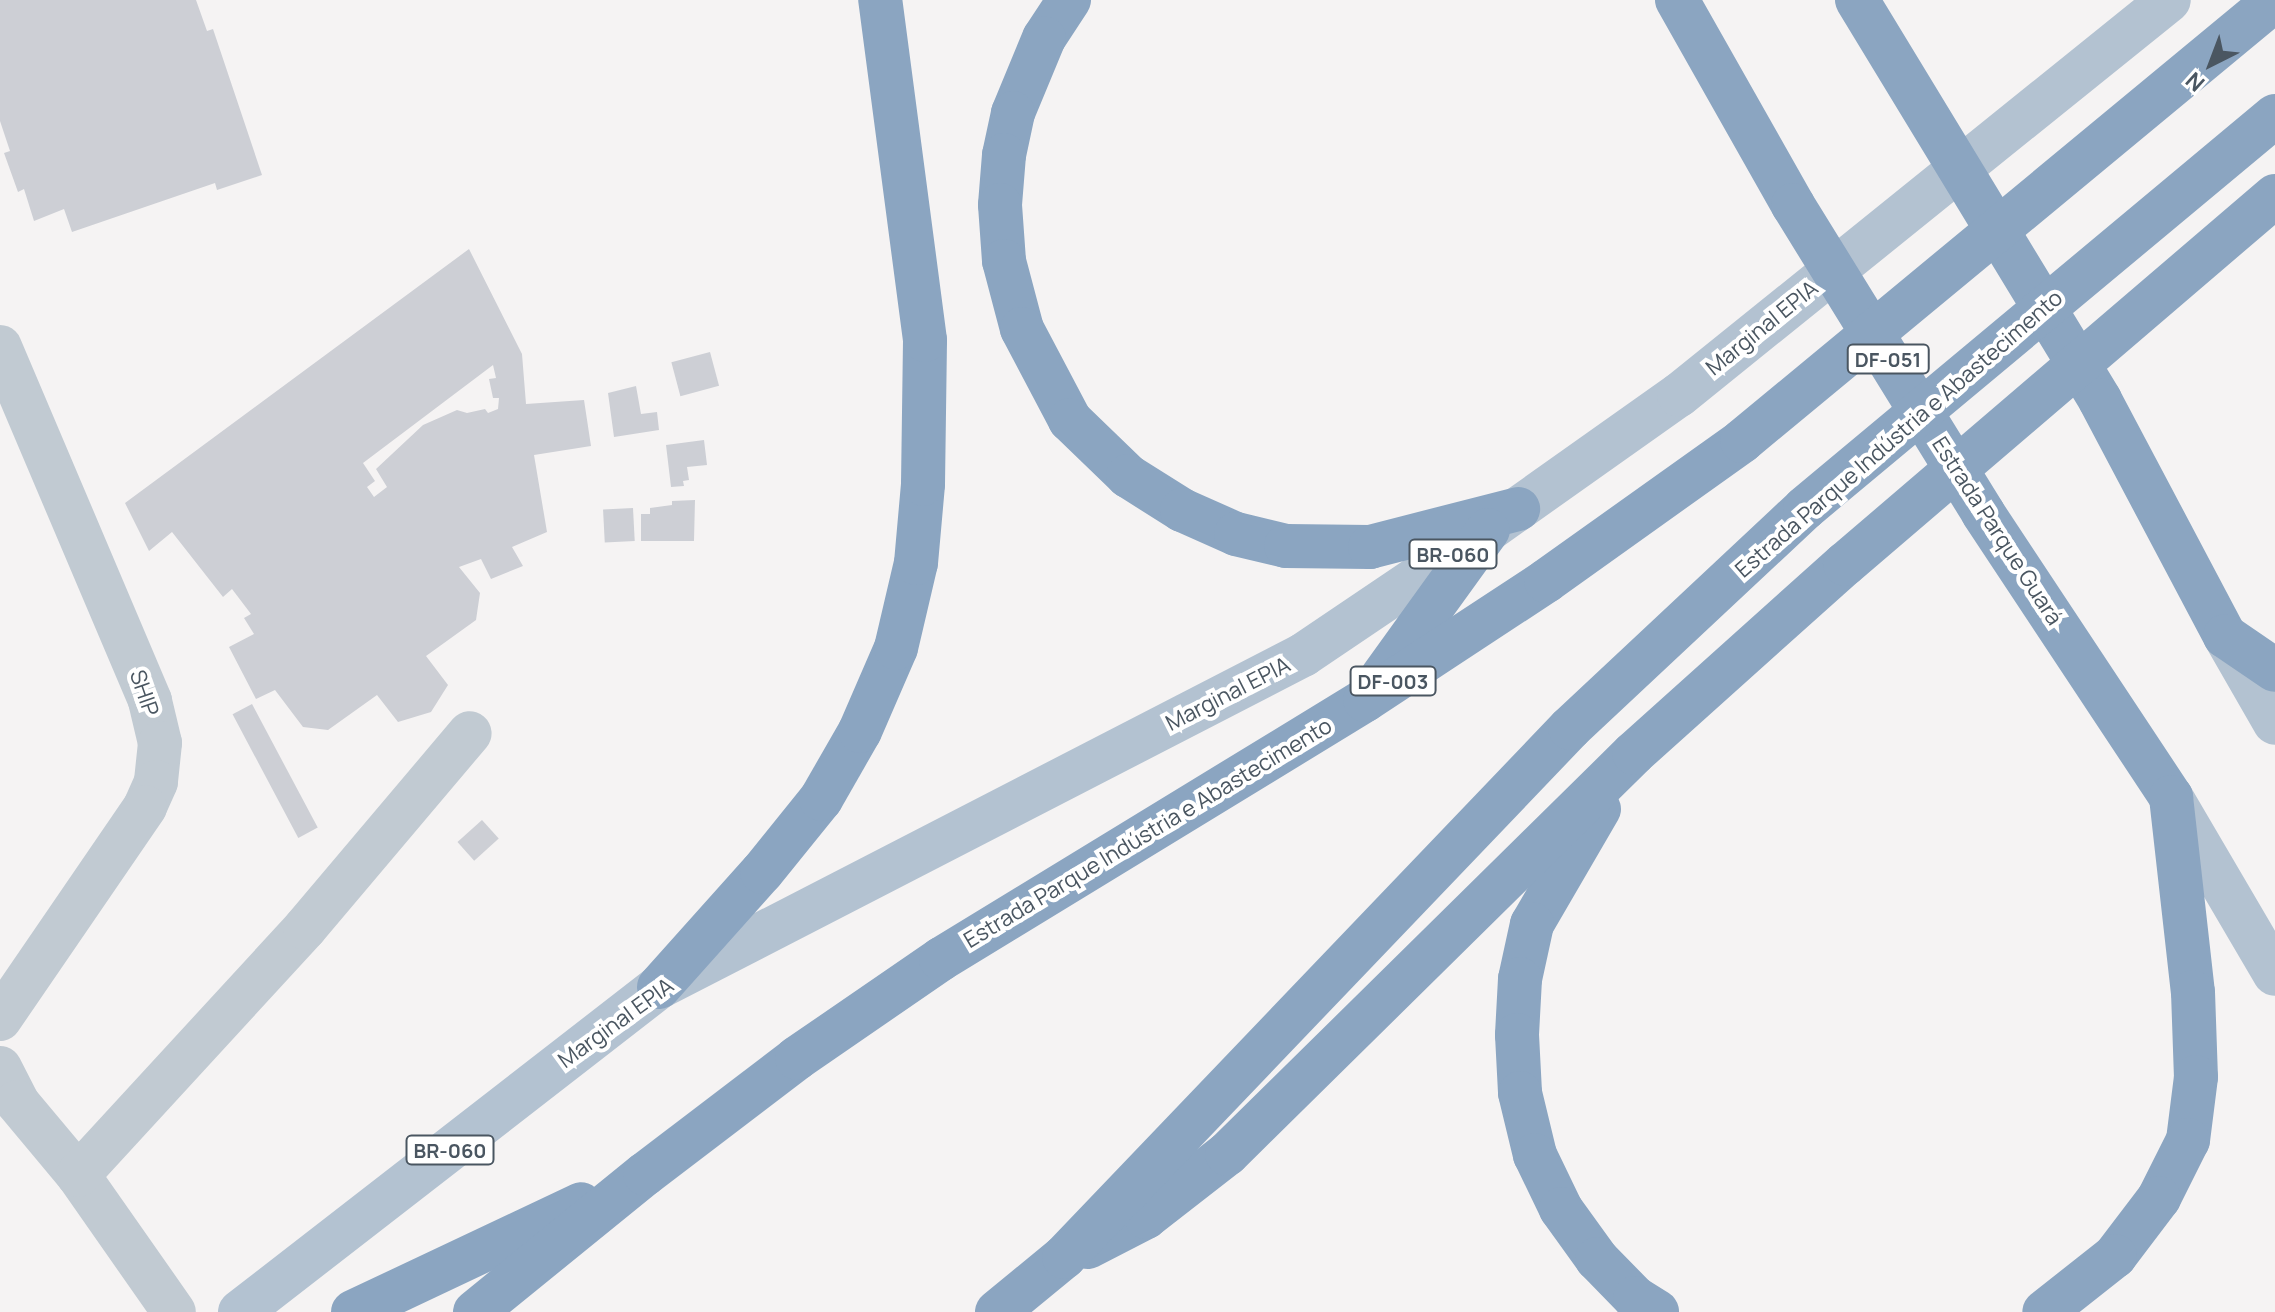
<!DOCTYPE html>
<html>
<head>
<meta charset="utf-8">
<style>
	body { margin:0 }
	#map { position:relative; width:2275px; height:1312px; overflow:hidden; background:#f5f3f3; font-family:Manrope,sans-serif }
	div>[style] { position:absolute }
	.building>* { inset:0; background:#cdcfd5; transform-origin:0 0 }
	.minor>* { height:44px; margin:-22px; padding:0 22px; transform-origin:22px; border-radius:22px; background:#c1cad2 }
	.major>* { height:44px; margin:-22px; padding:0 22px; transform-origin:22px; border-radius:22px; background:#b3c2d1 }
	.highway>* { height:44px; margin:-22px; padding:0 22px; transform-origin:22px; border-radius:22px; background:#8ba5c1 }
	span { translate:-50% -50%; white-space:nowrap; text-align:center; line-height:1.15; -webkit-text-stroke:8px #fff; paint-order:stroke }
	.shield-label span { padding:2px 6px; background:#fff; border:2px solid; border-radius:6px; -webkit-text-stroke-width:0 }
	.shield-label { font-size:20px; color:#4a5661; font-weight:700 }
	.street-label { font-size:22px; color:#4a5661 }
	.north { position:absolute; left:2171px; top:24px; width:80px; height:80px; -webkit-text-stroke:6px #fff; paint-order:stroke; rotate:222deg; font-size:22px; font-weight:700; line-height:32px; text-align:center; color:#4a5661 }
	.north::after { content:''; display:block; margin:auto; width:28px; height:36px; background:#4a5661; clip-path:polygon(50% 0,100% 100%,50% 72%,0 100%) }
</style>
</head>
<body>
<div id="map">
	<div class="building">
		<div style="clip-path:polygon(0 0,196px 0,207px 31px,213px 29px,262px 175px,217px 190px,215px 183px,72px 232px,64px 209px,34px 221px,24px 189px,18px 192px,4px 153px,10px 151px,0 121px)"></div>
		<div style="clip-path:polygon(evenodd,469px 249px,522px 354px,526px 404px,584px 400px,591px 446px,534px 455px,547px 532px,512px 547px,523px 566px,491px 579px,481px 559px,459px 567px,480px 593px,476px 620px,426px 656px,448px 685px,431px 712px,398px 722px,377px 695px,328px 730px,303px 727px,275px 690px,256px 699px,229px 647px,254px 634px,244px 618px,251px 614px,232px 589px,223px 597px,172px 532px,149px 551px,125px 503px,469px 249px,493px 365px,496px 378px,489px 379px,493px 398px,499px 398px,498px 409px,488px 413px,485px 409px,467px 413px,457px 410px,423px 425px,376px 469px,387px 487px,374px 497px,367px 487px,375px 481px,363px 463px,493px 365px)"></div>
		<div style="left:710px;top:352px;width:35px;height:40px;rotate:75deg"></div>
		<div style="clip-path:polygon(636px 386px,641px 414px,657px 412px,659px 430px,614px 437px,608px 393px)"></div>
		<div style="clip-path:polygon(704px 440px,707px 465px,687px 467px,689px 480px,683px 481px,684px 486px,671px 487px,666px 445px)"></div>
		<div style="clip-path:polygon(695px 500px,694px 541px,641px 541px,641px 514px,650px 514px,650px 508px,672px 505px,672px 501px)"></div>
		<div style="left:633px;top:508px;width:33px;height:30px;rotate:87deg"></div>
		<div style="left:252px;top:704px;width:140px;height:22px;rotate:62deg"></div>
		<div style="left:482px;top:820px;width:25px;height:33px;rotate:48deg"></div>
	</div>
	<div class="minor">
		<div style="left:0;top:347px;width:384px;rotate:67deg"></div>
		<div style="left:150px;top:701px;width:43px;rotate:76.6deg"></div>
		<div style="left:160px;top:743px;width:39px;rotate:96deg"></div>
		<div style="left:156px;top:782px;width:27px;rotate:114deg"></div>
		<div style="left:145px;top:807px;width:257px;rotate:124.4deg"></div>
		<div style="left:0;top:1068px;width:38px;rotate:63deg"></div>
		<div style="left:17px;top:1102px;width:95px;rotate:50.1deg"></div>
		<div style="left:78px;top:1175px;width:167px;rotate:55deg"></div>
		<div style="left:78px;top:1175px;width:335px;rotate:-47.4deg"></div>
		<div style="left:305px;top:928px;width:255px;rotate:-49.8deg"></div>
	</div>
	<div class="major">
		<div style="left:2225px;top:636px;width:100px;rotate:60.1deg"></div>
		<div style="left:2171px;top:797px;width:205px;rotate:59.6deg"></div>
		<div style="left:240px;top:1312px;width:530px;rotate:-37.8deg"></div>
		<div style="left:659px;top:987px;width:725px;rotate:-27.27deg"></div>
		<div style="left:1303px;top:655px;width:223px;rotate:-34deg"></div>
		<div style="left:1488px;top:530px;width:234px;rotate:-35.3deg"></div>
		<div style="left:1679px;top:395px;width:629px;rotate:-38.87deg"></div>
	</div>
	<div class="highway">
		<div style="left:1069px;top:0;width:45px;rotate:123.3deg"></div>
		<div style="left:1044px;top:38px;width:81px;rotate:112.5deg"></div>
		<div style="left:1013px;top:113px;width:43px;rotate:102.1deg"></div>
		<div style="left:1004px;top:155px;width:50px;rotate:94.6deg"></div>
		<div style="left:1000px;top:205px;width:56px;rotate:85.9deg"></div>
		<div style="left:1004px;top:261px;width:70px;rotate:75.2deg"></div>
		<div style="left:1022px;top:329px;width:103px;rotate:62.2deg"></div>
		<div style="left:1070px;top:420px;width:81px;rotate:44deg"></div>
		<div style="left:1128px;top:476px;width:64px;rotate:32.2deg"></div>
		<div style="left:1182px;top:510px;width:59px;rotate:24deg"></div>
		<div style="left:1236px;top:534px;width:51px;rotate:13.5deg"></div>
		<div style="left:1286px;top:546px;width:84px;rotate:0.7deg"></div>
		<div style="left:1370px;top:547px;width:153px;rotate:-14.4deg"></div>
		<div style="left:1677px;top:0;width:236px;rotate:60.5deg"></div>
		<div style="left:1793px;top:205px;width:362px;rotate:58.3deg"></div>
		<div style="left:1983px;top:513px;width:341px;rotate:56.5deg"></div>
		<div style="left:2171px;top:797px;width:196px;rotate:83.6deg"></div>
		<div style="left:2193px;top:992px;width:85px;rotate:88deg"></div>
		<div style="left:2196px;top:1077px;width:64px;rotate:97.2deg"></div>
		<div style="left:2188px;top:1140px;width:65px;rotate:116.6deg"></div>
		<div style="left:2159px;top:1198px;width:73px;rotate:127.2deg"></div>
		<div style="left:2115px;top:1256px;width:90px;rotate:141.7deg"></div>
		<div style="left:1857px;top:0;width:468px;rotate:58.7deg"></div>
		<div style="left:2100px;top:400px;width:267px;rotate:62.1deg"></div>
		<div style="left:2225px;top:636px;width:60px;rotate:34.2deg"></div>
		<div style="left:1382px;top:677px;width:181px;rotate:-54.2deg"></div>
		<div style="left:1599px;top:809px;width:133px;rotate:120.2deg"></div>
		<div style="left:1532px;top:924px;width:56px;rotate:102.3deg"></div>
		<div style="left:1520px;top:979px;width:56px;rotate:93.1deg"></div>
		<div style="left:1517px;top:1035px;width:58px;rotate:87deg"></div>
		<div style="left:1520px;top:1093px;width:64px;rotate:76.4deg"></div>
		<div style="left:1535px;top:1155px;width:60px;rotate:64.3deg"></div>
		<div style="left:1561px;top:1209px;width:62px;rotate:54.2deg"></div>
		<div style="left:1597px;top:1259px;width:54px;rotate:45.7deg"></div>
		<div style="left:1635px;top:1298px;width:26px;rotate:32deg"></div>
		<div style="left:659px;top:987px;width:154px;rotate:-48.2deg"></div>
		<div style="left:762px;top:872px;width:94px;rotate:-51.1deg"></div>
		<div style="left:821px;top:799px;width:78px;rotate:-60.2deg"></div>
		<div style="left:860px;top:731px;width:90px;rotate:-66.6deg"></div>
		<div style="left:896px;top:648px;width:87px;rotate:-76.8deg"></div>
		<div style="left:916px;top:563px;width:79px;rotate:-84.9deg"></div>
		<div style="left:923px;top:484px;width:144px;rotate:-89.2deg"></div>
		<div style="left:925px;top:340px;width:343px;rotate:-97.5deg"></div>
		<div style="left:1088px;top:1247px;width:65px;rotate:-27.3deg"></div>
		<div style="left:1146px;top:1217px;width:103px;rotate:-37.9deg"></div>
		<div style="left:1227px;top:1154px;width:571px;rotate:-44.57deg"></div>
		<div style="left:1634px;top:753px;width:283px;rotate:-41.9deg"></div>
		<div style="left:1845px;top:564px;width:566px;rotate:-40.56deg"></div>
		<div style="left:353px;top:1312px;width:252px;rotate:-25.3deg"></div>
		<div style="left:475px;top:1312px;width:219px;rotate:-39.1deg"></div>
		<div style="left:645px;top:1174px;width:191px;rotate:-37.3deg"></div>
		<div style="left:797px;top:1058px;width:175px;rotate:-34.5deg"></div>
		<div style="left:941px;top:959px;width:497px;rotate:-31.4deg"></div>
		<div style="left:1365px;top:700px;width:217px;rotate:-33.3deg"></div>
		<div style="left:1546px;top:581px;width:241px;rotate:-35.5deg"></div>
		<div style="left:1742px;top:441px;width:692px;rotate:-39.6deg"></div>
		<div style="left:997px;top:1312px;width:87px;rotate:-39.4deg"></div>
		<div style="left:1064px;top:1257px;width:732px;rotate:-46.27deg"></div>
		<div style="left:1570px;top:728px;width:322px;rotate:-43.1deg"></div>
		<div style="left:1805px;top:508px;width:612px;rotate:-39.83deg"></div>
	</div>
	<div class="shield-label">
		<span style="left:1888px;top:359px">DF-051</span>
		<span style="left:1453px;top:554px">BR-060</span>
		<span style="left:1393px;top:681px">DF-003</span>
		<span style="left:450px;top:1150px">BR-060</span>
	</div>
	<div class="street-label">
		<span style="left:1762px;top:328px;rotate:-39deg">Marginal EPIA</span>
		<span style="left:1899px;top:434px;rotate:-41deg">Estrada Parque Indústria e Abastecimento</span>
		<span style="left:1997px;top:531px;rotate:57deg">Estrada Parque Guará</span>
		<span style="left:144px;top:693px;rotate:71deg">SHIP</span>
		<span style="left:1228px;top:694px;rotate:-27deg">Marginal EPIA</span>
		<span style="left:1148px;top:833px;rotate:-31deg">Estrada Parque Indústria e Abastecimento</span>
		<span style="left:616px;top:1023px;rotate:-36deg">Marginal EPIA</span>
	</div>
	<div class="north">N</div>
</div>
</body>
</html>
